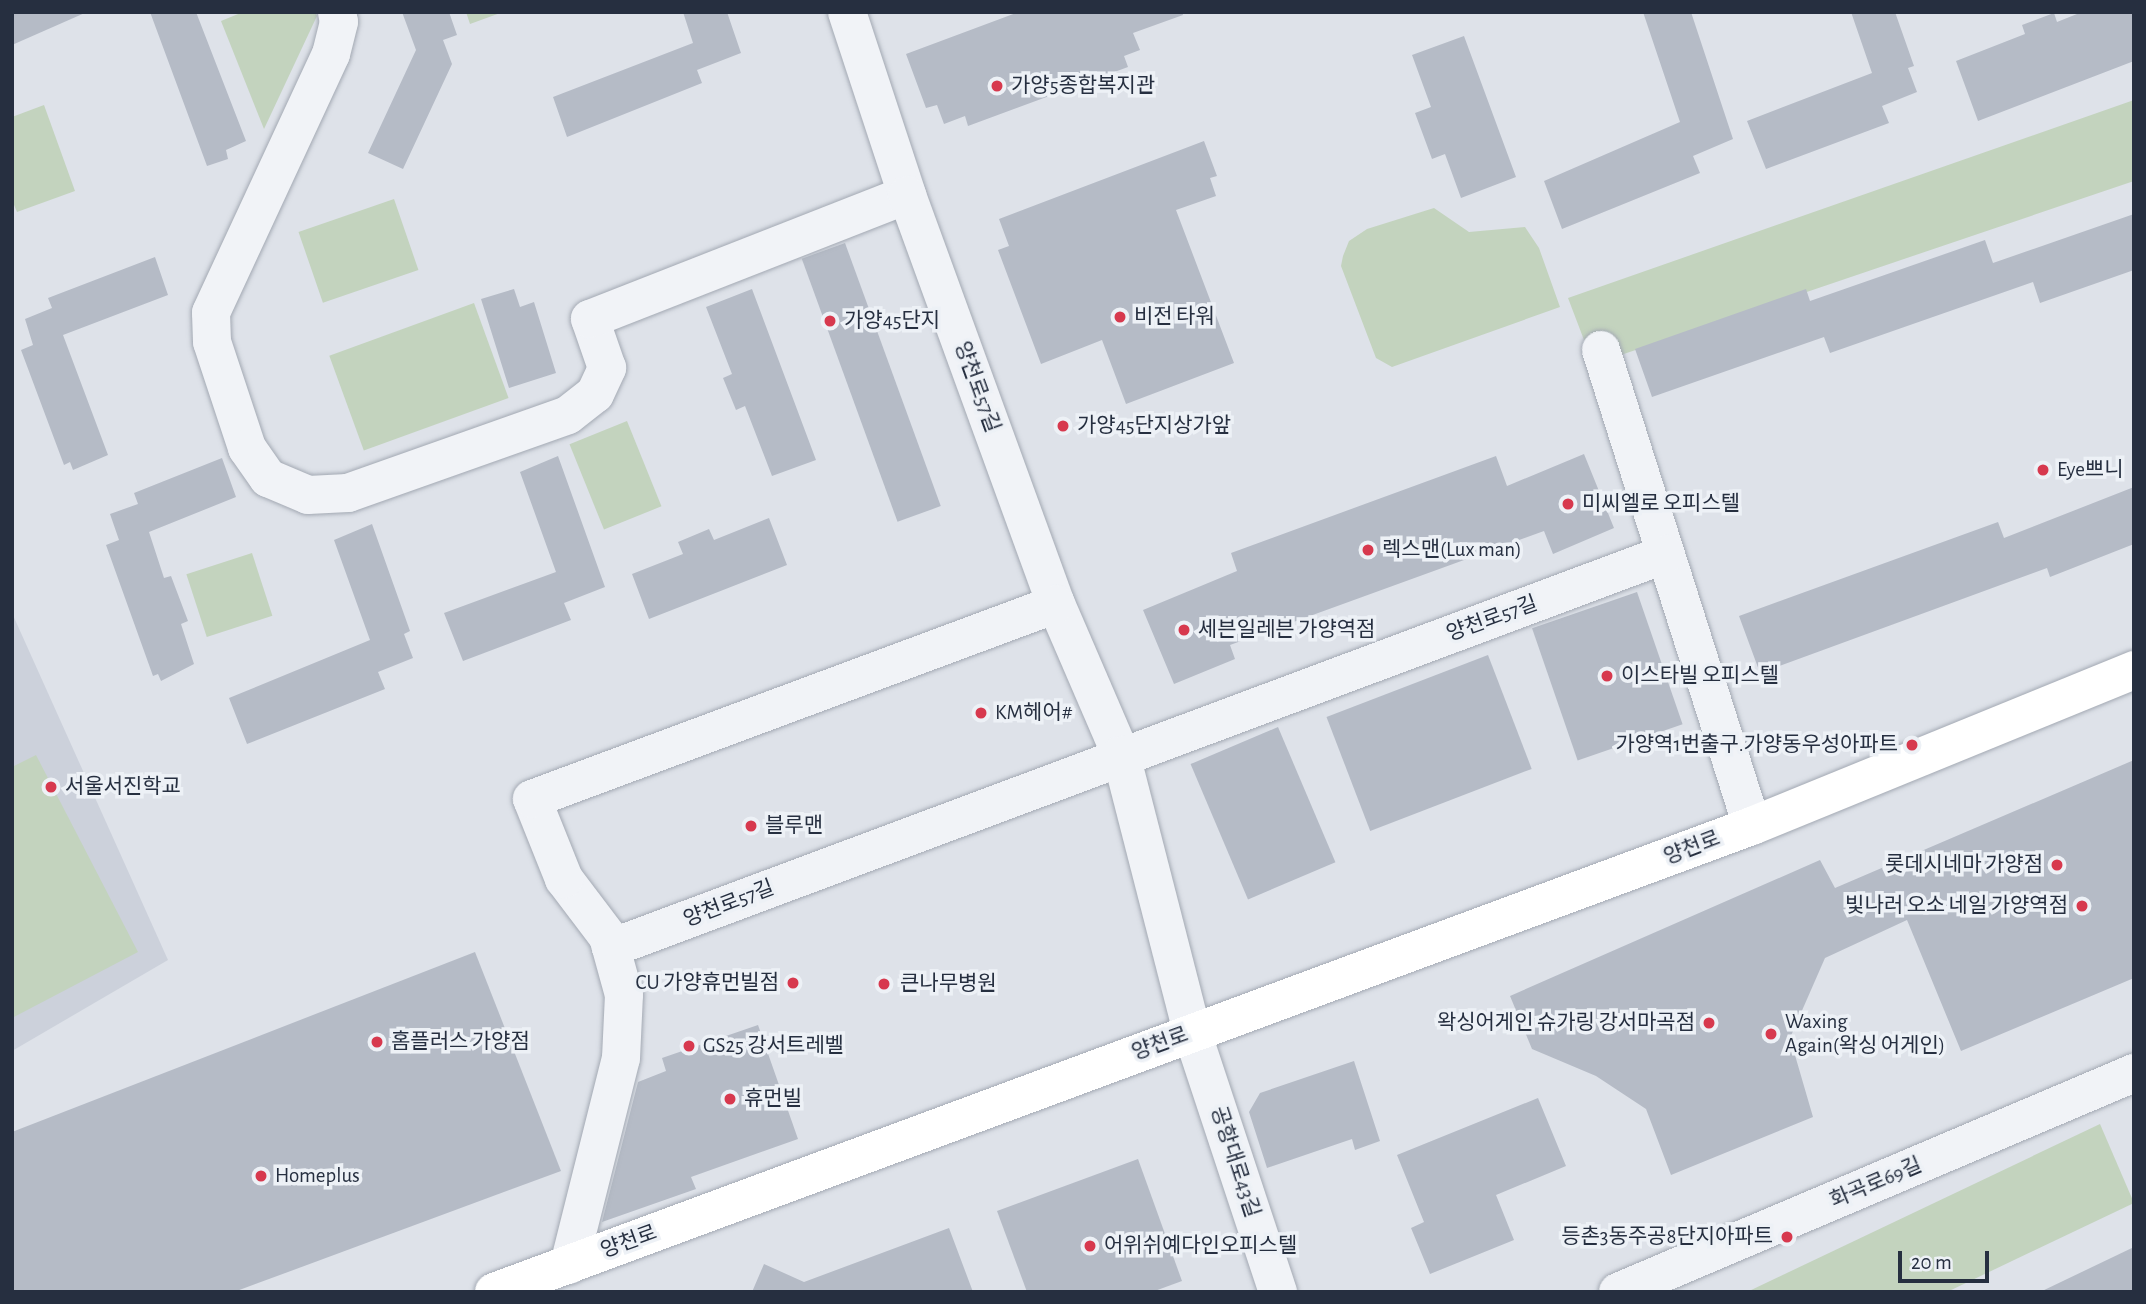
<!DOCTYPE html>
<html>
<head>
<meta charset="utf-8">
<style>
	body { margin:0 }
	#map { position:relative; width:2146px; height:1304px; overflow:hidden; background:#dee2e9; font-family:"Alegreya Sans","Noto Sans KR",sans-serif }
	div>[style] { position:absolute }
	.built>* { inset:0; background:#ccd1db }
	.green>* { inset:0; background:#c3d3be; transform-origin:0 0 }
	.building>* { inset:0; background:#b5bbc6; transform-origin:0 0 }
	.roads { filter:drop-shadow(0 0 2px #a3a9b3) drop-shadow(0 0 2px #a3a9b3) }
	.minor>* { height:38px; margin:-19px; padding:0 19px; transform-origin:19px; border-radius:19px; background:#f1f3f7 }
	.major>* { height:38px; margin:-19px; padding:0 19px; transform-origin:19px; border-radius:19px; background:#fff }
	.dots>* { width:19px; height:19px; translate:-50% -50%; box-sizing:border-box; border:4px solid #edf1f6; border-radius:50% }
	span { translate:-50% -50%; white-space:nowrap; text-align:center; line-height:1.15; -webkit-text-stroke:7px #edf1f6; paint-order:stroke }
	.poi-label { font-size:21px; color:#262f40 }
	.left { translate:0 -50%; text-align:left }
	.right { translate:-100% -50%; text-align:right }
	.street-label { font-size:21px; color:#262f40 }
	.frame { position:absolute; inset:0; border:14px solid #262f40; pointer-events:none }
	.scale { position:absolute; left:1898px; top:1251px; width:91px; height:32px; box-sizing:border-box; border:4px solid #262f40; border-top:0; padding-left:9px; font-size:21px; line-height:24px; white-space:nowrap; color:#262f40; -webkit-text-stroke:5px #edf1f6; paint-order:stroke }
</style>
</head>
<body>
<div id="map">
	<div class="built">
		<div style="clip-path:polygon(12px 613px,168px 960px,12px 1051px)"></div>
	</div>
	<div class="green">
		<div style="clip-path:polygon(243px 12px,315px 12px,317px 16px,264px 129px,221px 21px)"></div>
		<div style="clip-path:polygon(466px 12px,503px 12px,470px 24px)"></div>
		<div style="clip-path:polygon(2134px 100px,2134px 181px,1612px 358px,1610px 347px,1584px 340px,1568px 298px)"></div>
		<div style="clip-path:polygon(44px 105px,75px 191px,17px 212px,12px 200px,12px 117px)"></div>
		<div style="left:394px;top:199px;width:75px;height:101px;rotate:71deg"></div>
		<div style="clip-path:polygon(1434px 208px,1469px 232px,1525px 227px,1539px 248px,1560px 307px,1392px 367px,1376px 358px,1341px 266px,1343px 256px,1349px 241px,1367px 229px)"></div>
		<div style="left:474px;top:303px;width:101px;height:154px;rotate:70deg"></div>
		<div style="left:627px;top:421px;width:92px;height:62px;rotate:68deg"></div>
		<div style="left:252px;top:553px;width:66px;height:69px;rotate:72deg"></div>
		<div style="clip-path:polygon(36px 755px,138px 952px,12px 1018px,12px 767px)"></div>
		<div style="clip-path:polygon(2100px 1124px,2134px 1203px,1947px 1292px,1747px 1292px)"></div>
	</div>
	<div class="building">
		<div style="clip-path:polygon(12px 12px,87px 12px,12px 45px)"></div>
		<div style="clip-path:polygon(150px 12px,196px 12px,246px 141px,226px 150px,228px 159px,207px 166px)"></div>
		<div style="clip-path:polygon(402px 12px,449px 12px,457px 35px,443px 40px,452px 64px,403px 169px,368px 153px,416px 50px)"></div>
		<div style="clip-path:polygon(683px 12px,727px 12px,741px 53px,697px 70px,702px 83px,567px 137px,553px 97px,693px 43px)"></div>
		<div style="clip-path:polygon(1019px 12px,1182px 12px,1183px 15px,1133px 33px,1140px 50px,1124px 56px,1128px 67px,968px 126px,965px 116px,944px 124px,937px 105px,926px 108px,906px 54px)"></div>
		<div style="clip-path:polygon(1643px 12px,1691px 12px,1733px 139px,1693px 156px,1700px 173px,1562px 229px,1544px 181px,1680px 122px)"></div>
		<div style="clip-path:polygon(1851px 12px,1895px 12px,1914px 66px,1908px 68px,1917px 92px,1882px 106px,1889px 123px,1766px 169px,1747px 121px,1872px 73px)"></div>
		<div style="clip-path:polygon(2082px 12px,2134px 12px,2134px 61px,1978px 121px,1956px 61px,2025px 34px,2022px 25px,2054px 13px,2057px 22px)"></div>
		<div style="clip-path:polygon(1464px 36px,1516px 177px,1461px 198px,1445px 154px,1432px 159px,1415px 113px,1431px 107px,1412px 55px)"></div>
		<div style="clip-path:polygon(1204px 141px,1217px 176px,1210px 178px,1216px 196px,1176px 210px,1234px 363px,1126px 404px,1102px 340px,1041px 364px,998px 250px,1009px 246px,999px 219px)"></div>
		<div style="clip-path:polygon(2134px 214px,2134px 270px,2040px 303px,2033px 282px,1830px 353px,1824px 337px,1652px 397px,1635px 349px,1806px 289px,1810px 301px,1985px 240px,1993px 263px)"></div>
		<div style="left:845px;top:243px;width:280px;height:46px;rotate:70deg"></div>
		<div style="clip-path:polygon(155px 257px,168px 295px,63px 335px,108px 455px,73px 470px,70px 462px,64px 465px,21px 350px,33px 345px,25px 319px,52px 308px,48px 298px)"></div>
		<div style="clip-path:polygon(514px 289px,520px 307px,534px 302px,556px 373px,509px 388px,481px 299px)"></div>
		<div style="clip-path:polygon(752px 289px,816px 460px,772px 476px,745px 406px,736px 410px,723px 378px,732px 374px,706px 307px)"></div>
		<div style="clip-path:polygon(1584px 454px,1614px 528px,1553px 554px,1544px 531px,1230px 645px,1235px 659px,1174px 684px,1143px 610px,1237px 571px,1231px 553px,1496px 456px,1507px 486px)"></div>
		<div style="clip-path:polygon(558px 456px,605px 587px,564px 603px,571px 620px,463px 661px,444px 613px,556px 572px,520px 472px)"></div>
		<div style="clip-path:polygon(222px 458px,236px 497px,149px 532px,164px 578px,171px 576px,188px 621px,181px 624px,194px 664px,161px 681px,158px 674px,153px 676px,106px 545px,119px 540px,110px 514px,138px 504px,134px 493px)"></div>
		<div style="clip-path:polygon(2134px 487px,2134px 544px,2050px 577px,2047px 568px,1760px 673px,1739px 616px,1998px 522px,2004px 538px)"></div>
		<div style="clip-path:polygon(769px 518px,787px 565px,649px 619px,632px 574px,683px 554px,678px 542px,709px 529px,714px 540px)"></div>
		<div style="clip-path:polygon(372px 524px,410px 631px,404px 634px,413px 658px,378px 672px,385px 689px,247px 744px,229px 698px,370px 640px,334px 540px)"></div>
		<div style="left:1637px;top:592px;width:140px;height:111px;rotate:71deg"></div>
		<div style="left:1488px;top:655px;width:122px;height:173px;rotate:69deg"></div>
		<div style="left:1278px;top:727px;width:147px;height:95px;rotate:67deg"></div>
		<div style="clip-path:polygon(2134px 760px,2134px 978px,1961px 1051px,1907px 920px,1825px 958px,1790px 1038px,1813px 1117px,1671px 1175px,1646px 1109px,1596px 1076px,1532px 1049px,1510px 996px,1820px 860px,1835px 888px)"></div>
		<div style="clip-path:polygon(475px 952px,561px 1171px,234px 1292px,12px 1292px,12px 1132px)"></div>
		<div style="clip-path:polygon(758px 1025px,798px 1139px,691px 1177px,696px 1189px,602px 1222px,638px 1082px,666px 1071px,662px 1058px)"></div>
		<div style="clip-path:polygon(1354px 1061px,1380px 1141px,1355px 1150px,1352px 1139px,1267px 1168px,1249px 1112px,1260px 1093px)"></div>
		<div style="clip-path:polygon(1538px 1098px,1566px 1166px,1496px 1195px,1514px 1240px,1430px 1274px,1411px 1228px,1424px 1222px,1397px 1155px)"></div>
		<div style="clip-path:polygon(1138px 1159px,1182px 1281px,1152px 1292px,1027px 1292px,997px 1211px)"></div>
		<div style="clip-path:polygon(949px 1228px,973px 1292px,752px 1292px,764px 1264px,804px 1282px)"></div>
		<div style="clip-path:polygon(2134px 1247px,2134px 1292px,2040px 1292px)"></div>
	</div>
	<div class="roads">
		<div class="minor">
			<div style="left:337px;top:12px;width:10px;rotate:79deg"></div>
			<div style="left:339px;top:22px;width:33px;rotate:104deg"></div>
			<div style="left:331px;top:54px;width:285px;rotate:114.9deg"></div>
			<div style="left:211px;top:313px;width:29px;rotate:88deg"></div>
			<div style="left:212px;top:342px;width:112px;rotate:71.7deg"></div>
			<div style="left:247px;top:448px;width:37px;rotate:55deg"></div>
			<div style="left:268px;top:478px;width:43px;rotate:23deg"></div>
			<div style="left:308px;top:495px;width:40px;rotate:-2.9deg"></div>
			<div style="left:348px;top:493px;width:233px;rotate:-19.5deg"></div>
			<div style="left:568px;top:415px;width:34px;rotate:-38deg"></div>
			<div style="left:595px;top:394px;width:29px;rotate:-65deg"></div>
			<div style="left:607px;top:368px;width:52px;rotate:-109.1deg"></div>
			<div style="left:590px;top:319px;width:340px;rotate:-21.4deg"></div>
			<div style="left:847px;top:12px;width:193px;rotate:71.8deg"></div>
			<div style="left:907px;top:195px;width:435px;rotate:70deg"></div>
			<div style="left:1056px;top:604px;width:164px;rotate:66.7deg"></div>
			<div style="left:1121px;top:755px;width:286px;rotate:75.6deg"></div>
			<div style="left:1192px;top:1032px;width:274px;rotate:71.7deg"></div>
			<div style="left:1601px;top:350px;width:499px;rotate:72.4deg"></div>
			<div style="left:611px;top:948px;width:1126px;rotate:-20.48deg"></div>
			<div style="left:569px;top:1265px;width:213px;rotate:-75.9deg"></div>
			<div style="left:621px;top:1058px;width:63px;rotate:-87.3deg"></div>
			<div style="left:624px;top:995px;width:60px;rotate:-105.4deg"></div>
			<div style="left:608px;top:937px;width:73px;rotate:-127.2deg"></div>
			<div style="left:564px;top:879px;width:86px;rotate:-111.8deg"></div>
			<div style="left:532px;top:799px;width:559px;rotate:-20.41deg"></div>
			<div style="left:1618px;top:1292px;width:561px;rotate:-23deg"></div>
		</div>
		<div class="major">
			<div style="left:494px;top:1292px;width:1342px;rotate:-20.33deg"></div>
			<div style="left:1752px;top:826px;width:413px;rotate:-22.2deg"></div>
		</div>
	</div>
	<div class="dots">
		<div style="left:997px;top:86px;background:#d7394e"></div>
		<div style="left:1120px;top:317px;background:#d7394e"></div>
		<div style="left:830px;top:321px;background:#d7394e"></div>
		<div style="left:1063px;top:426px;background:#d7394e"></div>
		<div style="left:2043px;top:470px;background:#d7394e"></div>
		<div style="left:1568px;top:504px;background:#d7394e"></div>
		<div style="left:1368px;top:550px;background:#d7394e"></div>
		<div style="left:1184px;top:630px;background:#d7394e"></div>
		<div style="left:1607px;top:676px;background:#d7394e"></div>
		<div style="left:981px;top:713px;background:#d7394e"></div>
		<div style="left:1912px;top:745px;background:#d7394e"></div>
		<div style="left:51px;top:787px;background:#d7394e"></div>
		<div style="left:751px;top:826px;background:#d7394e"></div>
		<div style="left:2057px;top:865px;background:#d7394e"></div>
		<div style="left:2082px;top:906px;background:#d7394e"></div>
		<div style="left:793px;top:983px;background:#d7394e"></div>
		<div style="left:884px;top:984px;background:#d7394e"></div>
		<div style="left:1709px;top:1023px;background:#d7394e"></div>
		<div style="left:1771px;top:1034px;background:#d7394e"></div>
		<div style="left:377px;top:1042px;background:#d7394e"></div>
		<div style="left:689px;top:1046px;background:#d7394e"></div>
		<div style="left:730px;top:1099px;background:#d7394e"></div>
		<div style="left:261px;top:1176px;background:#d7394e"></div>
		<div style="left:1787px;top:1237px;background:#d7394e"></div>
		<div style="left:1090px;top:1246px;background:#d7394e"></div>
	</div>
	<div class="poi-label">
		<span class="left" style="left:1011px;top:86px">가양5종합복지관</span>
		<span class="left" style="left:1134px;top:317px">비전 타워</span>
		<span class="left" style="left:844px;top:321px">가양45단지</span>
		<span class="left" style="left:1077px;top:426px">가양45단지상가앞</span>
		<span class="left" style="left:2057px;top:470px">Eye쁘니</span>
		<span class="left" style="left:1582px;top:504px">미씨엘로 오피스텔</span>
		<span class="left" style="left:1382px;top:550px">렉스맨(Lux man)</span>
		<span class="left" style="left:1198px;top:630px">세븐일레븐 가양역점</span>
		<span class="left" style="left:1621px;top:676px">이스타빌 오피스텔</span>
		<span class="left" style="left:995px;top:713px">KM헤어#</span>
		<span class="right" style="left:1898px;top:745px">가양역1번출구.가양동우성아파트</span>
		<span class="left" style="left:65px;top:787px">서울서진학교</span>
		<span class="left" style="left:765px;top:826px">블루맨</span>
		<span class="right" style="left:2043px;top:865px">롯데시네마 가양점</span>
		<span class="right" style="left:2068px;top:906px">빛나러 오소 네일 가양역점</span>
		<span class="right" style="left:779px;top:983px">CU 가양휴먼빌점</span>
		<span class="left" style="left:900px;top:984px">큰나무병원</span>
		<span class="left" style="left:1785px;top:1034px">Waxing<br>Again(왁싱 어게인)</span>
		<span class="right" style="left:1695px;top:1023px">왁싱어게인 슈가링 강서마곡점</span>
		<span class="left" style="left:391px;top:1042px">홈플러스 가양점</span>
		<span class="left" style="left:703px;top:1046px">GS25 강서트레벨</span>
		<span class="left" style="left:744px;top:1099px">휴먼빌</span>
		<span class="left" style="left:275px;top:1176px">Homeplus</span>
		<span class="right" style="left:1773px;top:1237px">등촌3동주공8단지아파트</span>
		<span class="left" style="left:1104px;top:1246px">어위쉬예다인오피스텔</span>
	</div>
	<div class="street-label">
		<span style="left:977px;top:387px;rotate:70deg">양천로57길</span>
		<span style="left:1492px;top:619px;rotate:-20deg">양천로57길</span>
		<span style="left:1692px;top:848px;rotate:-21deg">양천로</span>
		<span style="left:729px;top:904px;rotate:-21deg">양천로57길</span>
		<span style="left:1160px;top:1044px;rotate:-20deg">양천로</span>
		<span style="left:1235px;top:1162px;rotate:72deg">공항대로43길</span>
		<span style="left:1876px;top:1183px;rotate:-23deg">화곡로69길</span>
		<span style="left:629px;top:1242px;rotate:-20deg">양천로</span>
	</div>
	<div class="frame"></div>
	<div class="scale">20 m</div>
</div>
</body>
</html>
